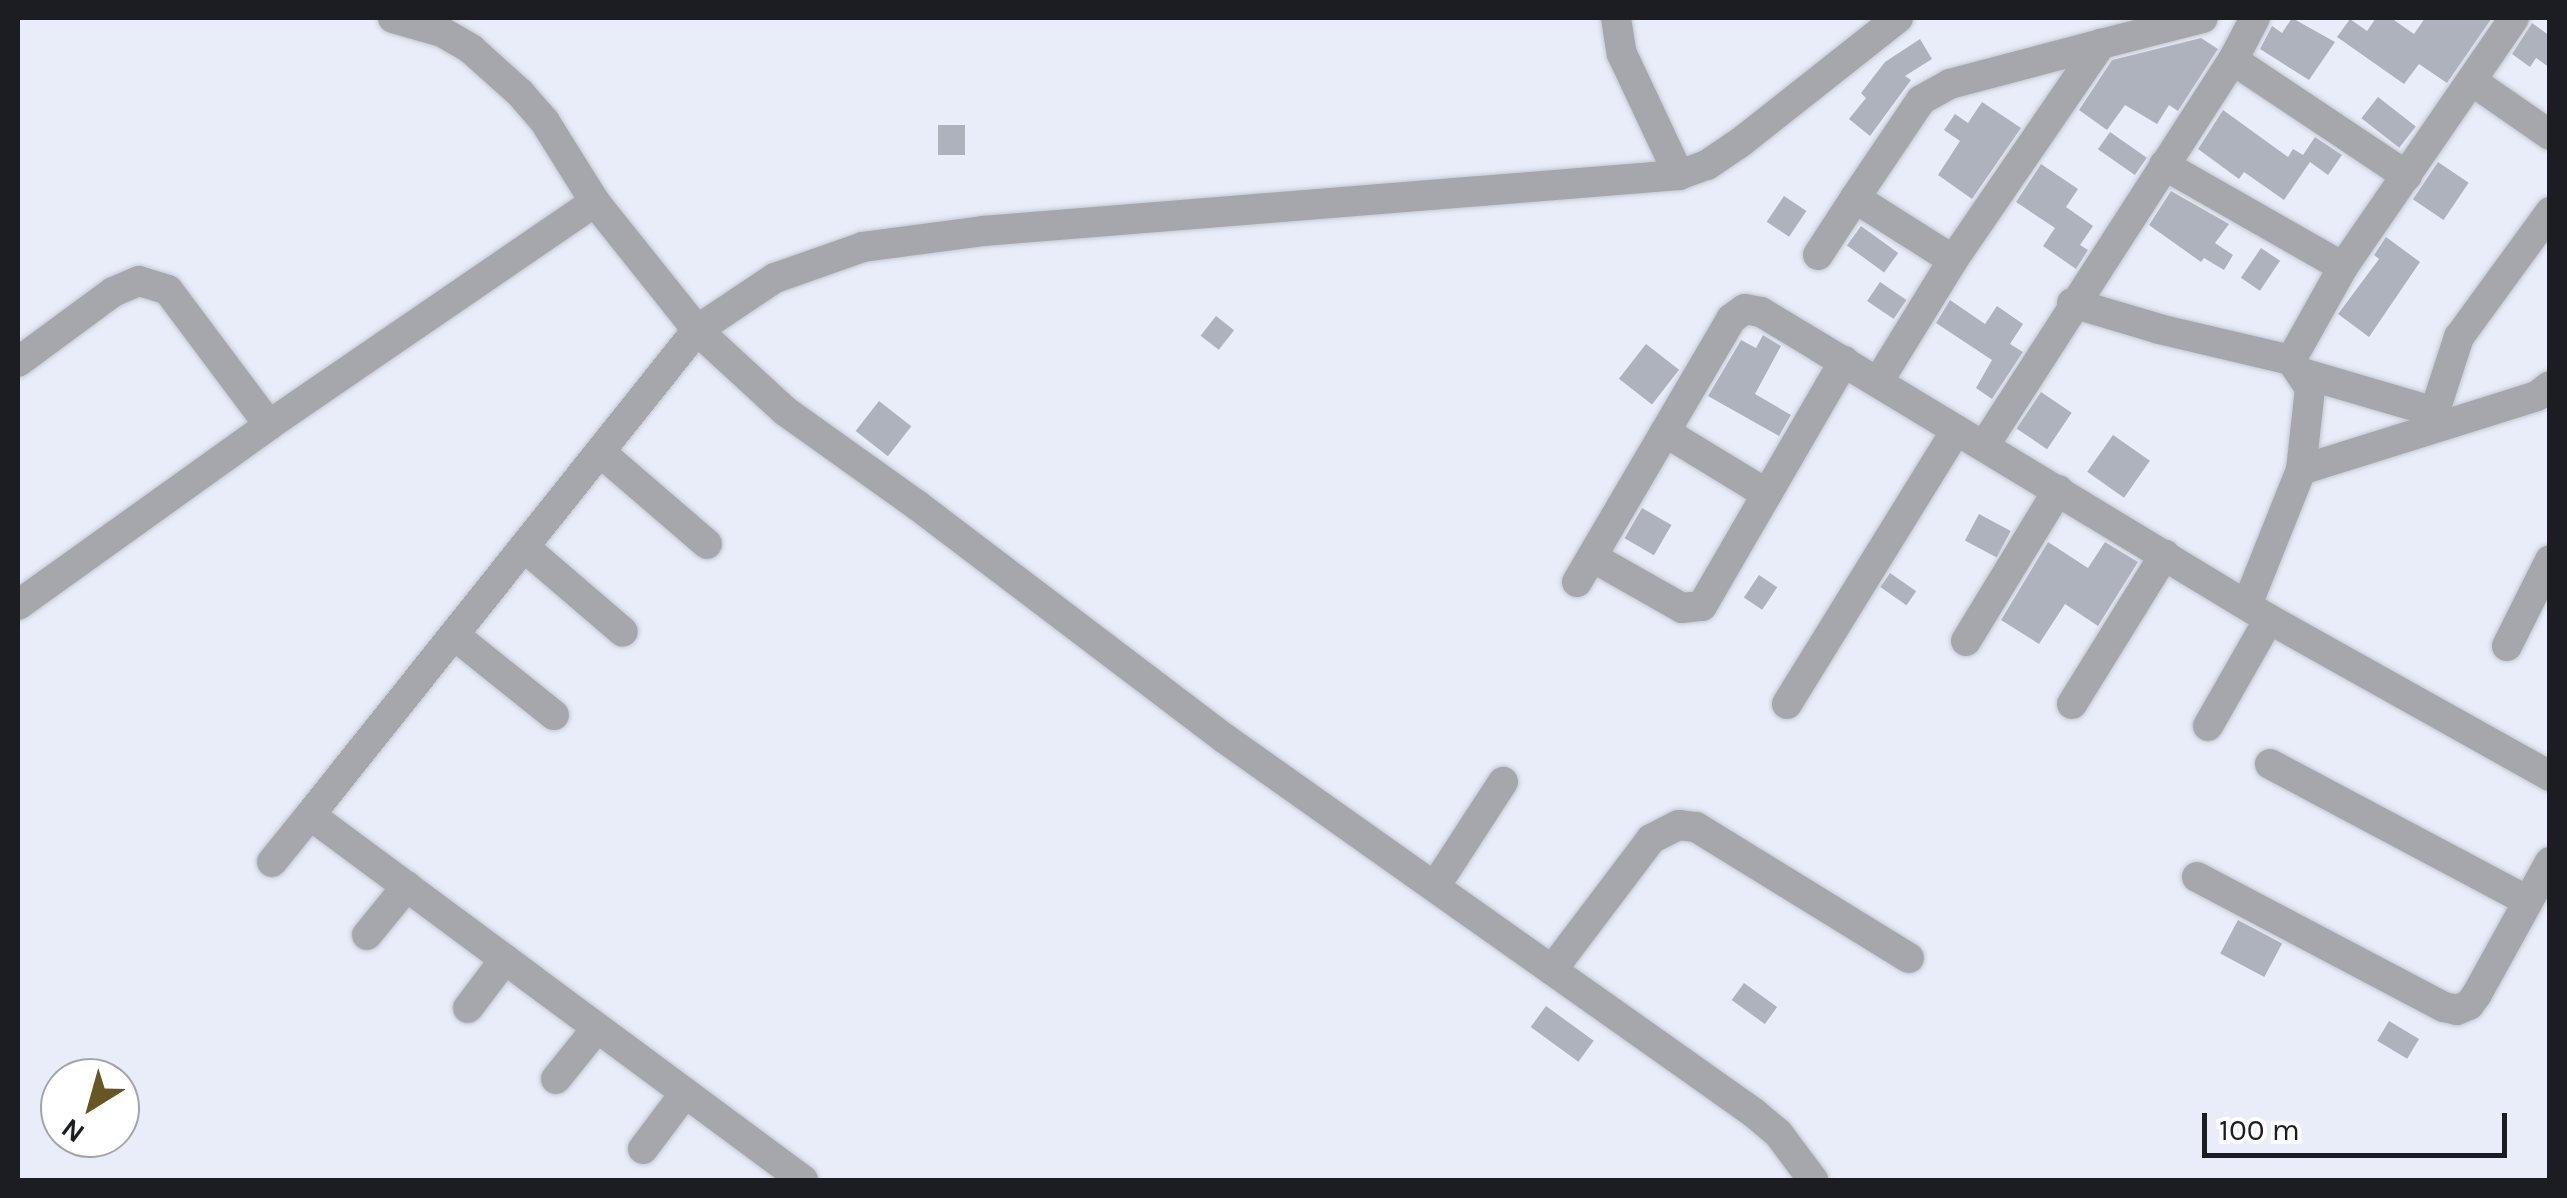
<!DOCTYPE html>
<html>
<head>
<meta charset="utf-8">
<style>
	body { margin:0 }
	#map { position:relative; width:2567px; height:1198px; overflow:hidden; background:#e8edf9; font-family:Karla,sans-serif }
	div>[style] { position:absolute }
	.building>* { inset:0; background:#aeb2bd; transform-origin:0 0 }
	.roads { filter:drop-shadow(0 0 2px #c3c8d2) drop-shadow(0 0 2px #c3c8d2) }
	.minor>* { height:30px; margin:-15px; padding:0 15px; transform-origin:15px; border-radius:15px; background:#a5a7ac }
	span { translate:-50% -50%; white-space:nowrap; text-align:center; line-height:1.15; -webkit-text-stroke:8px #fff; paint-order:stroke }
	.frame { position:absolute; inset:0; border:20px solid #1c1d22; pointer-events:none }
	.north { position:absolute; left:40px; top:1058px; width:100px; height:100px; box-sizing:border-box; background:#fff; border:2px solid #a4a5a7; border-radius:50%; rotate:217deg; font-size:28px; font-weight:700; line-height:40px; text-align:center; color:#1c1d22 }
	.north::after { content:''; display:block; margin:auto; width:35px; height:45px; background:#675623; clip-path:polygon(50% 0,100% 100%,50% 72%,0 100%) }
	.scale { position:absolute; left:2202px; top:1113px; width:305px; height:45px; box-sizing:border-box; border:5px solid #1c1d22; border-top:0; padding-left:12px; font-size:30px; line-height:35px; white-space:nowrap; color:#1c1d22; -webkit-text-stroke:8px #fff; paint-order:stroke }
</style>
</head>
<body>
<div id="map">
	<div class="building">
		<div style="clip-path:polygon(2292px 18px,2335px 42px,2309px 80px,2260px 49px,2272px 26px,2282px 33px)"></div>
		<div style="clip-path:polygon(2376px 18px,2391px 18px,2414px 34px,2425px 18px,2492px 18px,2447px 83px,2419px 64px,2404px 84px,2337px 37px,2350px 19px,2367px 31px)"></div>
		<div style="clip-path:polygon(2532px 23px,2550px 36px,2550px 68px,2536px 58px,2530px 67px,2512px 54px)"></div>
		<div style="clip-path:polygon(2201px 38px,2218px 49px,2178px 111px,2169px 105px,2157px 124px,2125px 105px,2107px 130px,2079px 110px,2112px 60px)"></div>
		<div style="clip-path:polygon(1920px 39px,1932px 59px,1905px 76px,1911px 80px,1870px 136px,1849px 119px,1866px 98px,1861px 93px,1885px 62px)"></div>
		<div style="left:2378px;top:97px;width:48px;height:27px;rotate:38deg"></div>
		<div style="clip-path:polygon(1982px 102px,2021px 128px,1972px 199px,1938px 175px,1960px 141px,1944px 130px,1955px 114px,1968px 123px)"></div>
		<div style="clip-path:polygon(2223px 110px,2288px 157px,2293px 149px,2303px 155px,2315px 137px,2342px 155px,2328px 175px,2310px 162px,2284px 200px,2244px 172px,2239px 179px,2198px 149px)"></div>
		<div style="left:938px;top:125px;width:27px;height:30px"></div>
		<div style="left:2110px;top:132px;width:45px;height:21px;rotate:35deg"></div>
		<div style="left:2438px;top:162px;width:37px;height:45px;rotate:34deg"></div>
		<div style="clip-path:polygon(2041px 164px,2078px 189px,2066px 207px,2093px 226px,2080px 245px,2088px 250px,2076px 269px,2043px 246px,2055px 228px,2016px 202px)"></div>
		<div style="clip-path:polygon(2171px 191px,2229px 224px,2215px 243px,2233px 255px,2224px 270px,2204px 258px,2201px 262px,2149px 225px)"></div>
		<div style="left:1784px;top:196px;width:27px;height:31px;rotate:34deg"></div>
		<div style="left:1861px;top:226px;width:46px;height:24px;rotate:36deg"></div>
		<div style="clip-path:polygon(2386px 237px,2420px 262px,2369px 337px,2338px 314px,2379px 259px,2374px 255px)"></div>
		<div style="left:2261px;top:248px;width:23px;height:36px;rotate:34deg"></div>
		<div style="left:1880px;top:282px;width:32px;height:23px;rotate:34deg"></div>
		<div style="clip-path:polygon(1950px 300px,1985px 324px,1997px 306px,2023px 324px,2010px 344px,2023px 352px,1992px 399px,1976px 388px,1992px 360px,1936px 323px)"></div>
		<div style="left:1216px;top:316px;width:23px;height:25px;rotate:38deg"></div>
		<div style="clip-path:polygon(1763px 335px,1781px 346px,1755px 394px,1791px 415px,1779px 436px,1708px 396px,1741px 340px,1756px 348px)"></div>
		<div style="left:1646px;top:344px;width:42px;height:44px;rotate:38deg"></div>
		<div style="left:2041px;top:392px;width:37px;height:44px;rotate:34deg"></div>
		<div style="left:879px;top:401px;width:41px;height:38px;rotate:38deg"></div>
		<div style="left:2113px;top:435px;width:45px;height:45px;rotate:35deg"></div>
		<div style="left:1642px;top:508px;width:34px;height:35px;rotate:30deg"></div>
		<div style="left:1979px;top:514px;width:36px;height:30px;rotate:28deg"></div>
		<div style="clip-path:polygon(2048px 542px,2088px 568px,2105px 542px,2138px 562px,2098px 626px,2065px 604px,2039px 644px,2001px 620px)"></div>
		<div style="left:1890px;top:573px;width:32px;height:17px;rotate:35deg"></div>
		<div style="left:1759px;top:575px;width:22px;height:27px;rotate:34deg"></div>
		<div style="left:2238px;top:920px;width:50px;height:38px;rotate:28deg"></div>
		<div style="left:1744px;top:983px;width:41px;height:21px;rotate:36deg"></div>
		<div style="left:1546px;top:1006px;width:59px;height:26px;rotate:36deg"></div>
		<div style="left:2389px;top:1021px;width:35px;height:23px;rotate:31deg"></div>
	</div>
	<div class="roads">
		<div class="minor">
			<div style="left:393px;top:18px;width:51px;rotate:15.9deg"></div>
			<div style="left:442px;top:32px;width:34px;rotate:30deg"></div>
			<div style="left:471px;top:49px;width:66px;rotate:41.9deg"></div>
			<div style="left:520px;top:93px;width:38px;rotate:49deg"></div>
			<div style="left:545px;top:122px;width:94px;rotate:58deg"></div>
			<div style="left:595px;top:202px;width:164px;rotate:51.4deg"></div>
			<div style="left:697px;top:330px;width:120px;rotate:42.6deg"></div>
			<div style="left:785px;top:411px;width:162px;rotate:35.5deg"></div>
			<div style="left:917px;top:505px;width:385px;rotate:37.2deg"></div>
			<div style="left:1224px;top:738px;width:649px;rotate:35.28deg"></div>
			<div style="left:1754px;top:1113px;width:31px;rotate:40deg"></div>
			<div style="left:1778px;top:1133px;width:59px;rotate:53.3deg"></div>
			<div style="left:1616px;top:18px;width:36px;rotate:81deg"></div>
			<div style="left:1622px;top:54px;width:134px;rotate:64.8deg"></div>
			<div style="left:2233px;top:60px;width:209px;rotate:33.7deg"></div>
			<div style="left:2472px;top:81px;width:95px;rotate:34.7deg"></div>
			<div style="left:2164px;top:165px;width:206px;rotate:29.7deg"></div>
			<div style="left:1818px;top:255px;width:68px;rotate:-57deg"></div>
			<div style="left:1953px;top:260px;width:116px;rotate:-147.7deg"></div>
			<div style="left:1855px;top:198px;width:118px;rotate:-56deg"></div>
			<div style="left:1921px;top:100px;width:33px;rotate:-29deg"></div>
			<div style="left:1950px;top:84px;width:156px;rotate:-14.8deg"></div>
			<div style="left:2072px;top:303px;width:91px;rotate:16.6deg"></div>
			<div style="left:2159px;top:329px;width:136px;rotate:13.2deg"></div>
			<div style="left:2291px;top:360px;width:107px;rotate:-60.8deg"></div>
			<div style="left:2343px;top:267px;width:302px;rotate:-55.5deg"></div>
			<div style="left:18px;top:362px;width:118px;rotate:-36.4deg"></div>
			<div style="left:113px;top:292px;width:28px;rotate:-23deg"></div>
			<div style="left:139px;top:281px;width:30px;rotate:17deg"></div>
			<div style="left:168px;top:290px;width:169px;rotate:53.2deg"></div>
			<div style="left:2305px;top:374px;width:135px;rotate:16.3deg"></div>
			<div style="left:1878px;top:382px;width:143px;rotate:-58.4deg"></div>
			<div style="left:1953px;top:260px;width:262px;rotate:-55.6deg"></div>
			<div style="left:2101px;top:44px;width:105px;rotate:-14.3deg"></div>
			<div style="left:2430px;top:426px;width:94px;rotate:-72deg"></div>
			<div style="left:2459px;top:337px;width:155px;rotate:-53.9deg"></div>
			<div style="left:1665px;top:432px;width:119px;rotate:31.3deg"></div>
			<div style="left:1767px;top:494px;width:154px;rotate:-59.9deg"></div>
			<div style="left:1984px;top:446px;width:459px;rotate:-57.2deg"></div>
			<div style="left:2233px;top:60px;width:47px;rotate:-62.4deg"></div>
			<div style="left:600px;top:452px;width:141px;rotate:40.7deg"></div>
			<div style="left:2301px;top:470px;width:247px;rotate:-17.4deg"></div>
			<div style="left:2537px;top:396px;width:16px;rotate:-38deg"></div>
			<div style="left:524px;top:547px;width:130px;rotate:40.6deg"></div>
			<div style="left:1592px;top:557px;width:103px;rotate:29.5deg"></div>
			<div style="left:1682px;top:608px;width:20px;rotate:-6deg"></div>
			<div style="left:1702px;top:606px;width:129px;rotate:-59.9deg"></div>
			<div style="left:1577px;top:582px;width:305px;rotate:-59.6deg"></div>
			<div style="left:1731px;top:319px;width:17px;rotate:-36deg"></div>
			<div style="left:1745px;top:309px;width:16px;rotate:11deg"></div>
			<div style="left:1761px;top:312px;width:594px;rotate:31.15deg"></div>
			<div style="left:2269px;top:619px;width:322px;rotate:29.2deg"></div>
			<div style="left:18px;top:605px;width:309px;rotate:-35.6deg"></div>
			<div style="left:269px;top:425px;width:395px;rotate:-34.4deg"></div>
			<div style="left:2247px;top:605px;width:145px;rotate:-68.2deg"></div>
			<div style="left:2301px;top:470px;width:82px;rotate:-83.7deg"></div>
			<div style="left:2310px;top:388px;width:34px;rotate:-124deg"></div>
			<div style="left:454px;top:635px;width:128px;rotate:38.7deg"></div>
			<div style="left:1966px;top:641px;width:177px;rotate:-58.6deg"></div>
			<div style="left:2507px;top:646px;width:96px;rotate:-63.4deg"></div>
			<div style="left:1787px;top:704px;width:322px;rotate:-58.3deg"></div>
			<div style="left:2072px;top:704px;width:176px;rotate:-58.2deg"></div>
			<div style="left:2208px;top:726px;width:123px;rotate:-60.3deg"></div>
			<div style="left:2270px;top:764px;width:292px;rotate:28deg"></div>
			<div style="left:272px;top:862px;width:60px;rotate:-51deg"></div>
			<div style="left:2197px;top:877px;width:279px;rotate:27.8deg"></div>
			<div style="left:2444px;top:1007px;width:13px;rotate:13deg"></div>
			<div style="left:2457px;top:1010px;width:13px;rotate:-23deg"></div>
			<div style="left:2469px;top:1005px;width:14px;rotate:-54deg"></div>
			<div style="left:2477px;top:994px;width:151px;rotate:-61.1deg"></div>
			<div style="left:1436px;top:885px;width:123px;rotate:-57deg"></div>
			<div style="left:367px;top:935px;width:63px;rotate:-50.8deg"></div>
			<div style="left:1552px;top:970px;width:164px;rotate:-52.9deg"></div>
			<div style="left:1651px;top:839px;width:31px;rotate:-27deg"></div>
			<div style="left:1679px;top:825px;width:17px;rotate:7deg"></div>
			<div style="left:1696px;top:827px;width:250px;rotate:31.6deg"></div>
			<div style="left:468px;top:1008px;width:61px;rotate:-52.9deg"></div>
			<div style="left:556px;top:1079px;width:65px;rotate:-51.2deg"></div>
			<div style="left:643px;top:1149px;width:70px;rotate:-53.1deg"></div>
			<div style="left:803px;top:1180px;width:613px;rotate:-143.49deg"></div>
			<div style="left:310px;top:815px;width:620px;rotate:-51.41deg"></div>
			<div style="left:697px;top:330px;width:94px;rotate:-33.7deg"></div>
			<div style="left:775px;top:278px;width:93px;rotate:-19.4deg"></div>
			<div style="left:863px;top:247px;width:121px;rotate:-7.6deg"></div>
			<div style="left:983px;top:231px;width:698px;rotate:-4.6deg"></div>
			<div style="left:1679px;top:175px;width:30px;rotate:-20deg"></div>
			<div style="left:1707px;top:165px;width:41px;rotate:-34.1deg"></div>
			<div style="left:1741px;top:142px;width:200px;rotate:-38.3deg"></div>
		</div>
	</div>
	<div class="frame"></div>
	<div class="north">N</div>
	<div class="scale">100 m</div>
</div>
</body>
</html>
